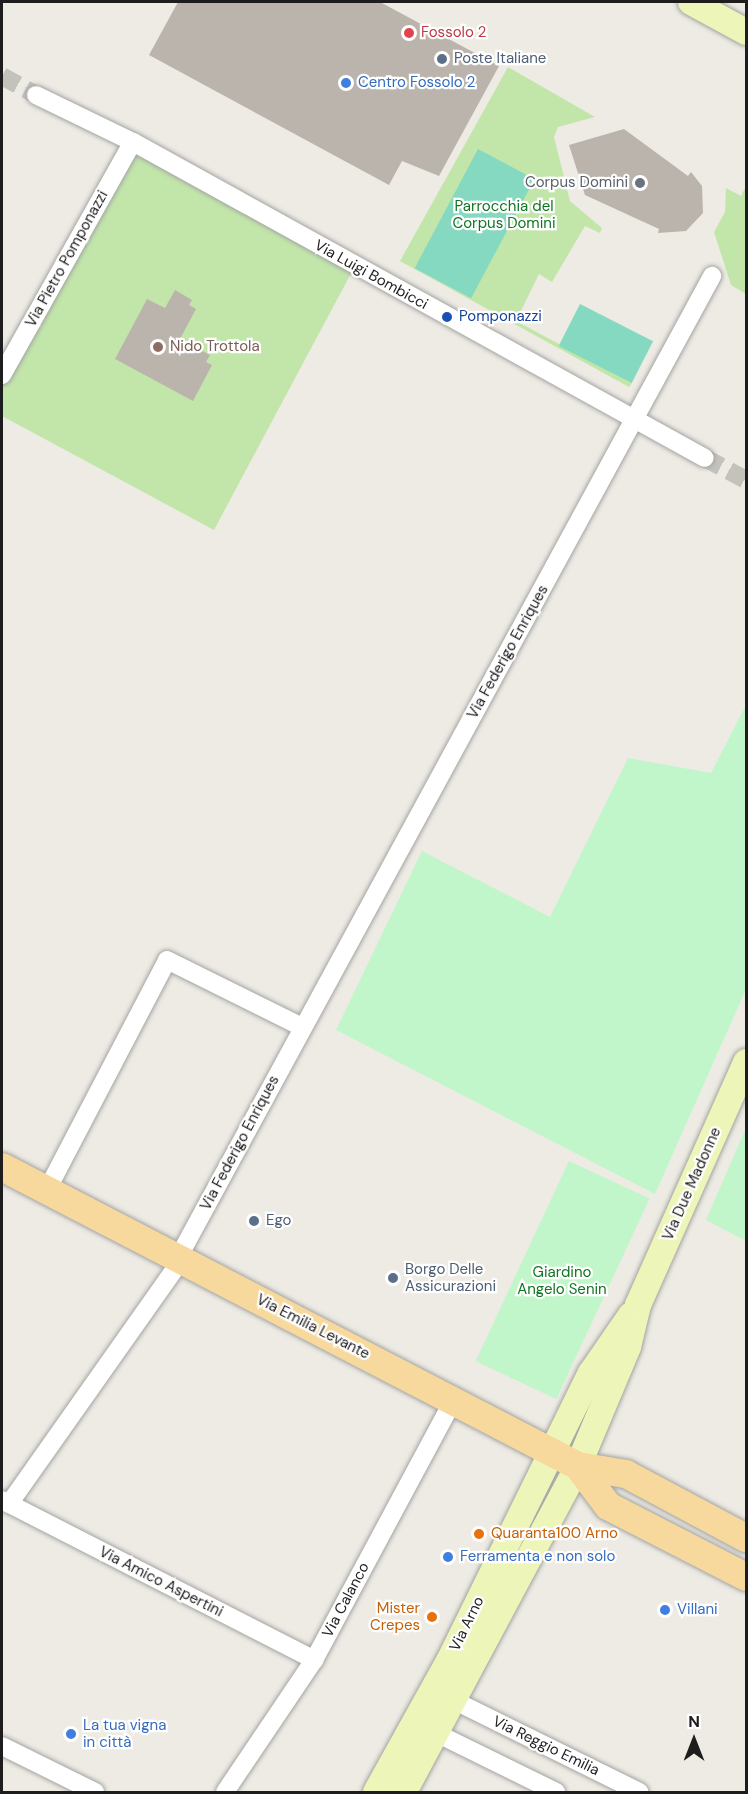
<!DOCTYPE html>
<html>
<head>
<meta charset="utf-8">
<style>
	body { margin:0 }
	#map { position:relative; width:748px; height:1794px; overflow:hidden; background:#edebe3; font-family:"DM Sans",sans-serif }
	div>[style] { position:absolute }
	.grass>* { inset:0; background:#c2e6aa }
	.park>* { inset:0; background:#c1f6ca; transform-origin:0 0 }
	.pitch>* { inset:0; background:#84d9c0; transform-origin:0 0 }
	.building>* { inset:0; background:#bab4ac }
	.street-tunnel>* { height:18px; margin-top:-9px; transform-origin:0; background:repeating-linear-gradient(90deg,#c3c2bb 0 18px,transparent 0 27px) }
	.roads { filter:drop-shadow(0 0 2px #a4a4a4) drop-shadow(0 0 2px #a4a4a4) }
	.street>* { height:18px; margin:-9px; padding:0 9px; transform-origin:9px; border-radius:9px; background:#fff }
	.secondary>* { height:26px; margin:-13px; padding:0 13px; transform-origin:13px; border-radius:13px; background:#edf6b8 }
	.primary>* { height:28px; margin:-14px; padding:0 14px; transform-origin:14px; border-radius:14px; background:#f7d99e }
	.dots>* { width:16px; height:16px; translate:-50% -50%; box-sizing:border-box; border:3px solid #fff; border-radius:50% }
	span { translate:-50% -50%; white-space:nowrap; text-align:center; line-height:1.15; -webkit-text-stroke:4.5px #fff; paint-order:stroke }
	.health-label { font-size:15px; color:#be3a42 }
	.left { translate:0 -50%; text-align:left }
	.service-label { font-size:15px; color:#4e5e75 }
	.shop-label { font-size:15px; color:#366cbe }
	.worship-label { font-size:15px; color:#5b616d }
	.right { translate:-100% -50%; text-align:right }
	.park-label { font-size:15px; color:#107522 }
	.street-label { font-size:15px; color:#1d1d1d }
	.transit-label { font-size:15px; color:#164399 }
	.education-label { font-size:15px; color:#785e54 }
	.food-label { font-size:15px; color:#c56008 }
	.frame { position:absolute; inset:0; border:3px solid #1d1d1d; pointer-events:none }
	.north { position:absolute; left:664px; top:1710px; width:60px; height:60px; -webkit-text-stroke:4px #fff; paint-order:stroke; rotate:0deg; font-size:16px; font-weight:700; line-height:24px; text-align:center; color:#1d1d1d }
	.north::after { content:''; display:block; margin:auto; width:21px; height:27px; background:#1d1d1d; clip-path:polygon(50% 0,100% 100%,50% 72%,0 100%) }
</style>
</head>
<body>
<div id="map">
	<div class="grass">
		<div style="clip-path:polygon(508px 67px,595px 117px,558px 127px,554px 137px,570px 201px,602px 228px,600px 233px,585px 226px,552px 282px,539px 274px,516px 321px,632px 383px,629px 387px,400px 261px)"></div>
		<div style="clip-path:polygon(133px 142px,355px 266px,214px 530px,2px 416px,2px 375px)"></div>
		<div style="clip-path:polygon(746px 186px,746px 294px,731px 285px,714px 232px,725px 212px,726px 188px,741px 196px)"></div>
	</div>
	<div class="park">
		<div style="clip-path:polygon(746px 705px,746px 989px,655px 1194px,336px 1030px,422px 851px,550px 917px,628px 758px,711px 773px)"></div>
		<div style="clip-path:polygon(746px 1128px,746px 1241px,706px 1220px)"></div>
		<div style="left:569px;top:1161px;width:89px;height:221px;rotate:25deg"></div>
	</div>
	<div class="pitch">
		<div style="left:478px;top:149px;width:64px;height:135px;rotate:28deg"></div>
		<div style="left:580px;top:304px;width:82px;height:47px;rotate:27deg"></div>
	</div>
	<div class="building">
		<div style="clip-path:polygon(178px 2px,380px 2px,499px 66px,439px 176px,402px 161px,389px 185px,149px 55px)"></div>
		<div style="clip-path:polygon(624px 129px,688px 176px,691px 172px,702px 186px,703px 213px,686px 231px,658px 233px,659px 229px,585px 195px,569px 145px)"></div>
		<div style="clip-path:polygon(175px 290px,192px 300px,189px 305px,196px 309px,180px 339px,210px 355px,206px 362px,212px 365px,193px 401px,115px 359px,147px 299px,165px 308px)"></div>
	</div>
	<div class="street-tunnel">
		<div style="left:2px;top:76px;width:39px;rotate:29deg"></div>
		<div style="left:705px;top:458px;width:47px;rotate:28.2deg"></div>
	</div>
	<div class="roads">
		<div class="street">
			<div style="left:36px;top:95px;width:108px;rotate:25.9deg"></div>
			<div style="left:133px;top:142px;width:653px;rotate:28.92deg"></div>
			<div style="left:2px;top:375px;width:267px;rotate:-60.7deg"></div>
			<div style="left:47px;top:1190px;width:259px;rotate:-62.4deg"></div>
			<div style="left:167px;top:960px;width:151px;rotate:26.4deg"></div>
			<div style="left:178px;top:1258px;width:1118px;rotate:-61.46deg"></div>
			<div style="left:2px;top:1500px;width:351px;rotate:27.1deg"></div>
			<div style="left:9px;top:1504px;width:299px;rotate:-54.8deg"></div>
			<div style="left:453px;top:1700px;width:208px;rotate:26.3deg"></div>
			<div style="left:436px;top:1733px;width:134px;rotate:26.2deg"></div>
			<div style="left:2px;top:1746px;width:104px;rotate:26.3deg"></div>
			<div style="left:225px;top:1792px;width:159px;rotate:-56deg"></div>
			<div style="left:314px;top:1660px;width:296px;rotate:-61.8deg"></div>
		</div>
		<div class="secondary">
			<div style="left:691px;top:2px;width:63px;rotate:28.6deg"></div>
			<div style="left:376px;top:1792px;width:152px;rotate:-60.9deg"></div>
			<div style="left:450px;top:1659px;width:319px;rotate:-63.8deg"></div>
			<div style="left:591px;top:1373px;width:70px;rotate:-55.4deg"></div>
			<div style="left:404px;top:1792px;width:370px;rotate:-61.9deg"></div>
			<div style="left:578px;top:1466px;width:129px;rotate:-67.2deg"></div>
			<div style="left:628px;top:1347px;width:43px;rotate:-76.6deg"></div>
			<div style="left:638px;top:1305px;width:266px;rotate:-66deg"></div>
		</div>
		<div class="primary">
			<div style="left:2px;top:1167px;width:649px;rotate:27.43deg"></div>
			<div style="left:578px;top:1466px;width:49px;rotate:9.5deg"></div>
			<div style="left:626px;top:1474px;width:136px;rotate:28.1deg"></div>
			<div style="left:578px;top:1466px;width:50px;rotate:53.1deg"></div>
			<div style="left:608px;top:1506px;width:155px;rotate:27.2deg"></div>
		</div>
	</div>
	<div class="dots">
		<div style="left:409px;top:33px;background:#e0444e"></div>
		<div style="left:442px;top:59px;background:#5c6f8a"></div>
		<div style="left:346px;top:83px;background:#3f7fe0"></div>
		<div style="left:640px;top:183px;background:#6b7280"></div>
		<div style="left:447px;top:317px;background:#1a4fb4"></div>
		<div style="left:158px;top:347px;background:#8d6e63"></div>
		<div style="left:254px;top:1221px;background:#5c6f8a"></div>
		<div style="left:393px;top:1278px;background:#5c6f8a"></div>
		<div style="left:479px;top:1534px;background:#e8710a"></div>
		<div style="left:448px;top:1557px;background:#3f7fe0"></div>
		<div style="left:665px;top:1610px;background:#3f7fe0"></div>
		<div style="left:432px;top:1617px;background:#e8710a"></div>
		<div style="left:71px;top:1734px;background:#3f7fe0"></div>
	</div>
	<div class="health-label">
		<span class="left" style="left:421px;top:33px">Fossolo 2</span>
	</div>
	<div class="service-label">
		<span class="left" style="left:454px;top:59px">Poste Italiane</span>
		<span class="left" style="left:266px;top:1221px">Ego</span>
		<span class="left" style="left:405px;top:1278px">Borgo Delle<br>Assicurazioni</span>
	</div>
	<div class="shop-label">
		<span class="left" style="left:358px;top:83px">Centro Fossolo 2</span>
		<span class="left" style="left:460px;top:1557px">Ferramenta e non solo</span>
		<span class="left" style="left:677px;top:1610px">Villani</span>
		<span class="left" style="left:83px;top:1734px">La tua vigna<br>in città</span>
	</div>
	<div class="worship-label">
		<span class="right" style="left:628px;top:183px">Corpus Domini</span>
	</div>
	<div class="park-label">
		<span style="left:504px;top:215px">Parrocchia del<br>Corpus Domini</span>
		<span style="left:562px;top:1281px">Giardino<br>Angelo Senin</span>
	</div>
	<div class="street-label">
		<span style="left:67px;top:259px;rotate:-61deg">Via Pietro Pomponazzi</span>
		<span style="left:371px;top:275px;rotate:29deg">Via Luigi Bombicci</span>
		<span style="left:508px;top:652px;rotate:-61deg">Via Federigo Enriques</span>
		<span style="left:240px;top:1143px;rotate:-62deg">Via Federigo Enriques</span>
		<span style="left:692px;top:1184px;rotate:-66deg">Via Due Madonne</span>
		<span style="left:313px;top:1327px;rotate:27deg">Via Emilia Levante</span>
		<span style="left:161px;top:1582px;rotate:27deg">Via Amico Aspertini</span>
		<span style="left:346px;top:1600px;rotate:-62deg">Via Calanco</span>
		<span style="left:467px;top:1624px;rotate:-64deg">Via Arno</span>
		<span style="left:546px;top:1746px;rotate:26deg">Via Reggio Emilia</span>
	</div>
	<div class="transit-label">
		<span class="left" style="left:459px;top:317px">Pomponazzi</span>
	</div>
	<div class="education-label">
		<span class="left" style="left:170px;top:347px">Nido Trottola</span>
	</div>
	<div class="food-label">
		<span class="left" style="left:491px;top:1534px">Quaranta100 Arno</span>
		<span class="right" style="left:420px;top:1617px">Mister<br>Crepes</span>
	</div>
	<div class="frame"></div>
	<div class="north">N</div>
</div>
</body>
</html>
